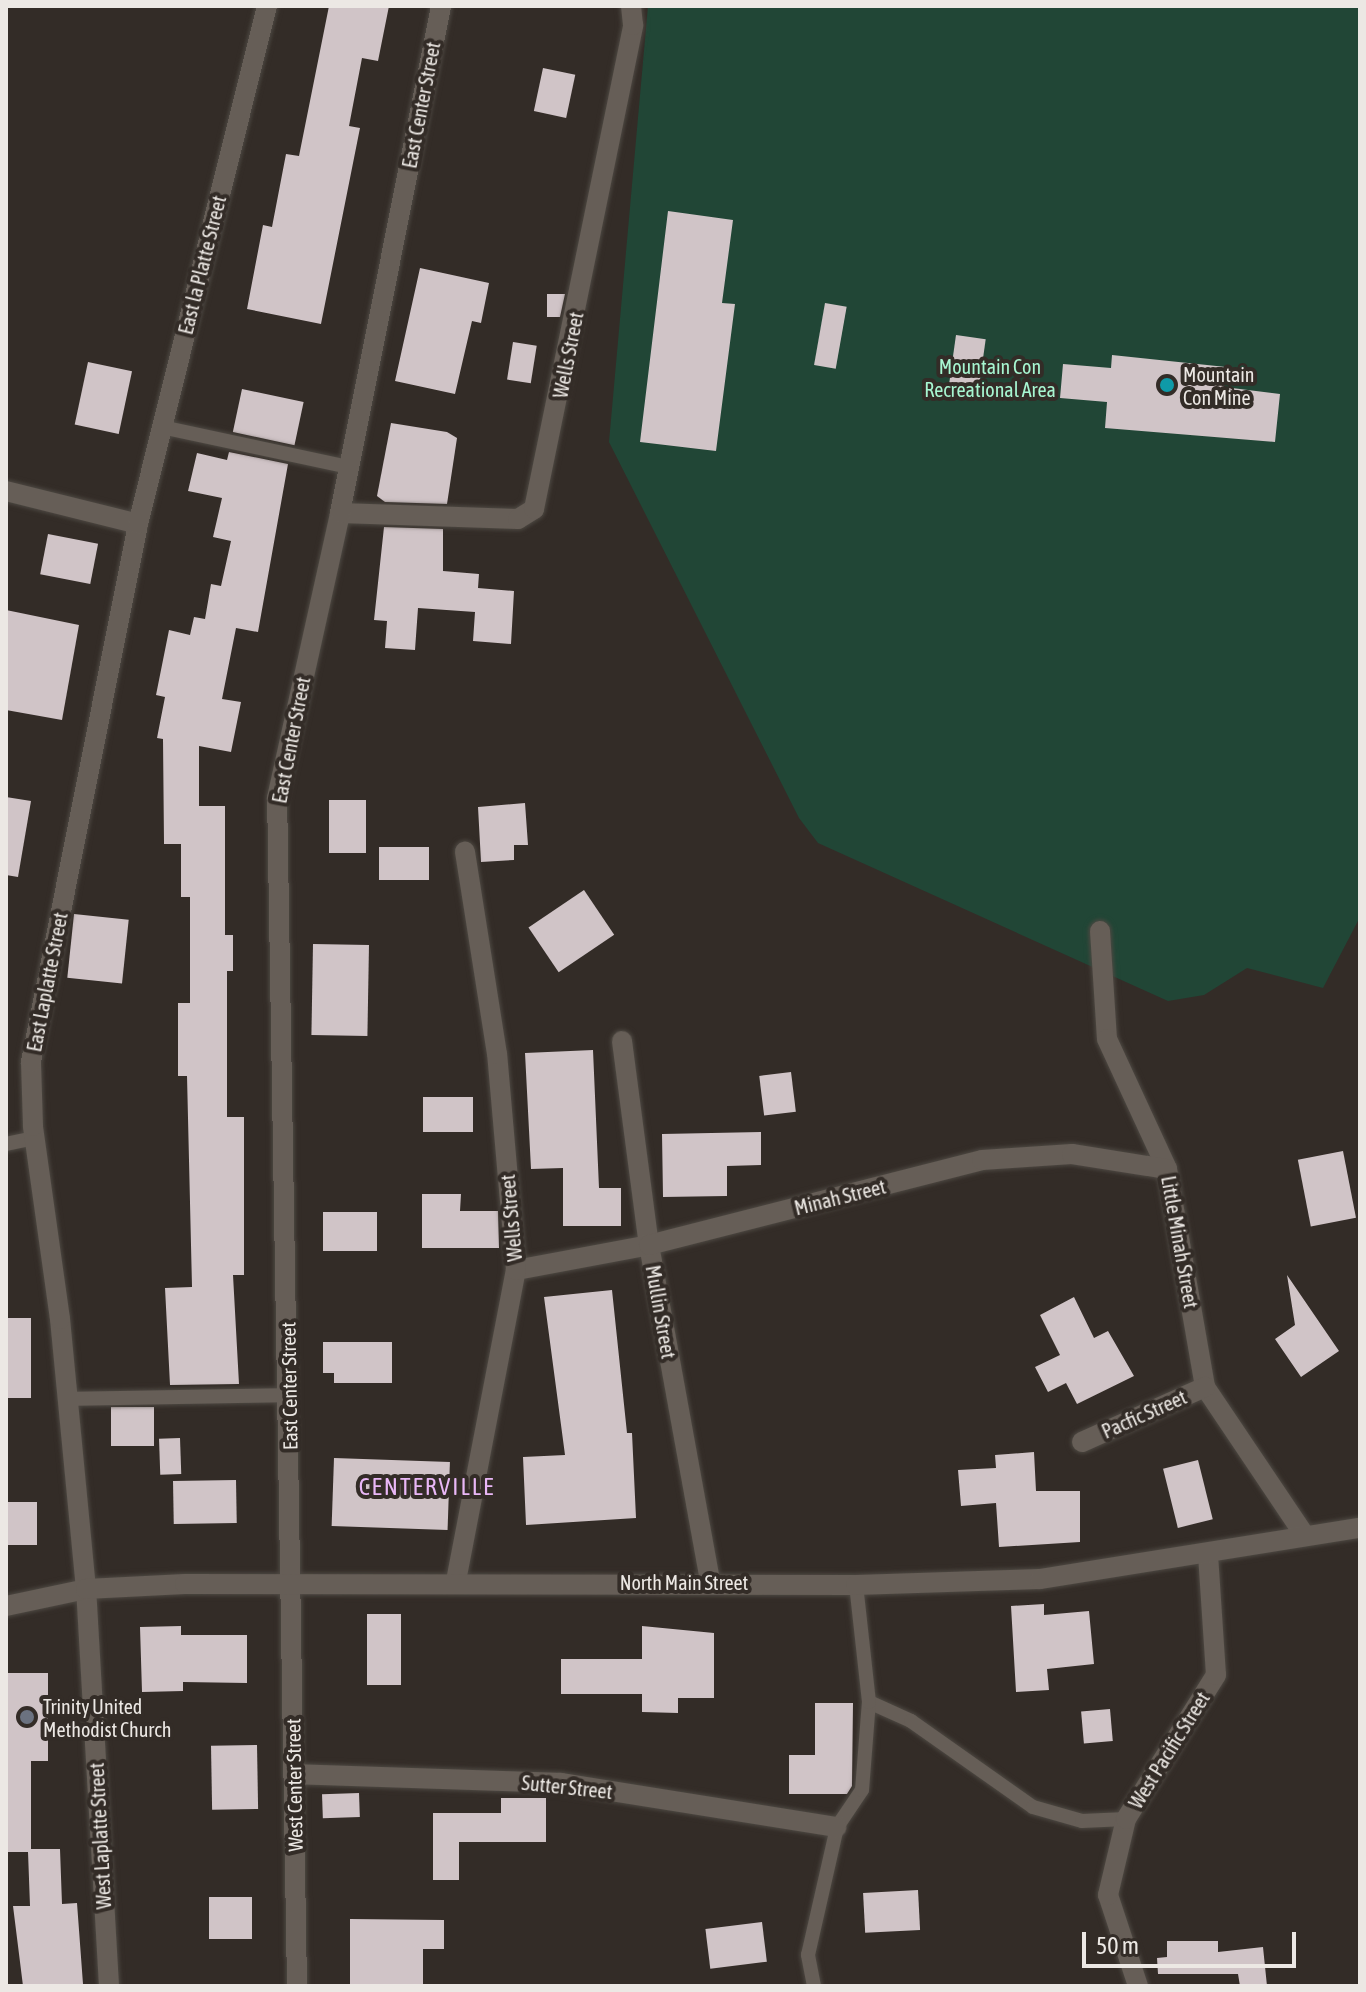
<!DOCTYPE html>
<html>
<head>
<meta charset="utf-8">
<style>
	body { margin:0 }
	#map { position:relative; width:1366px; height:1992px; overflow:hidden; background:#332c27; font-family:"Asap Condensed",sans-serif }
	div>[style] { position:absolute }
	.green>* { inset:0; background:#214636 }
	.building>* { inset:0; background:#d0c4c7; transform-origin:0 0 }
	.roads { filter:drop-shadow(0 0 2px #4d4842) drop-shadow(0 0 2px #4d4842) }
	.lane>* { height:14px; margin:-7px; padding:0 7px; transform-origin:7px; border-radius:7px; background:#665e57 }
	.street>* { height:20px; margin:-10px; padding:0 10px; transform-origin:10px; border-radius:10px; background:#665e57 }
	.secondary>* { height:20px; margin:-10px; padding:0 10px; transform-origin:10px; border-radius:10px; background:#665e57 }
	.dots>* { width:22px; height:22px; translate:-50% -50%; box-sizing:border-box; border:4px solid #332c27; border-radius:50% }
	span { translate:-50% -50%; white-space:nowrap; text-align:center; line-height:1.15; -webkit-text-stroke:8px #332c27; paint-order:stroke }
	.street-label { font-size:20px; color:#ece8e4 }
	.park-label { font-size:20px; color:#a7f6d1 }
	.poi-label { font-size:20px; color:#ece8e4 }
	.left { translate:0 -50%; text-align:left }
	.quarter-label { font-size:24px; color:#e9b7f6; letter-spacing:2px }
	.frame { position:absolute; inset:0; border:8px solid #ece8e4; pointer-events:none }
	.scale { position:absolute; left:1082px; top:1932px; width:214px; height:36px; box-sizing:border-box; border:4px solid #ece8e4; border-top:0; padding-left:10px; font-size:24px; line-height:28px; white-space:nowrap; color:#ece8e4; -webkit-text-stroke:6px #332c27; paint-order:stroke }
</style>
</head>
<body>
<div id="map">
	<div class="green">
		<div style="clip-path:polygon(648px 6px,1360px 6px,1360px 917px,1323px 988px,1247px 968px,1204px 995px,1168px 1001px,818px 843px,799px 818px,609px 442px)"></div>
	</div>
	<div class="building">
		<div style="clip-path:polygon(329px 6px,389px 6px,378px 61px,362px 58px,349px 126px,360px 128px,321px 324px,247px 309px,263px 225px,272px 227px,286px 154px,299px 156px)"></div>
		<div style="left:543px;top:68px;width:33px;height:44px;rotate:12deg"></div>
		<div style="clip-path:polygon(668px 211px,733px 220px,722px 303px,735px 304px,716px 451px,640px 442px)"></div>
		<div style="clip-path:polygon(420px 268px,489px 283px,481px 323px,472px 321px,455px 394px,395px 381px)"></div>
		<div style="clip-path:polygon(547px 294px,565px 294px,560px 317px,547px 317px)"></div>
		<div style="left:825px;top:303px;width:22px;height:63px;rotate:10deg"></div>
		<div style="left:956px;top:335px;width:30px;height:53px;rotate:8deg"></div>
		<div style="left:513px;top:342px;width:24px;height:38px;rotate:9deg"></div>
		<div style="clip-path:polygon(1112px 355px,1226px 367px,1224px 387px,1280px 394px,1275px 442px,1105px 428px,1107px 402px,1060px 398px,1063px 364px,1111px 368px)"></div>
		<div style="left:88px;top:362px;width:45px;height:64px;rotate:12deg"></div>
		<div style="left:242px;top:389px;width:63px;height:44px;rotate:12deg"></div>
		<div style="clip-path:polygon(391px 423px,447px 432px,457px 438px,447px 504px,385px 502px,377px 496px)"></div>
		<div style="clip-path:polygon(229px 452px,288px 464px,258px 632px,236px 628px,222px 699px,241px 702px,231px 752px,199px 746px,199px 806px,225px 806px,225px 935px,233px 935px,233px 971px,227px 971px,227px 1117px,244px 1117px,244px 1275px,233px 1275px,239px 1384px,170px 1385px,165px 1288px,192px 1287px,187px 1076px,178px 1076px,178px 1003px,190px 1003px,190px 897px,181px 897px,181px 844px,164px 844px,163px 739px,157px 738px,165px 697px,156px 695px,169px 630px,190px 635px,194px 617px,205px 619px,211px 584px,221px 586px,231px 541px,213px 537px,222px 498px,188px 491px,197px 453px,227px 460px)"></div>
		<div style="clip-path:polygon(384px 527px,443px 529px,443px 571px,479px 574px,478px 588px,514px 591px,511px 644px,473px 641px,475px 612px,418px 608px,415px 650px,385px 648px,387px 621px,374px 620px)"></div>
		<div style="left:48px;top:534px;width:51px;height:41px;rotate:11deg"></div>
		<div style="clip-path:polygon(6px 610px,79px 625px,62px 720px,6px 710px)"></div>
		<div style="clip-path:polygon(6px 797px,31px 801px,18px 877px,6px 875px)"></div>
		<div style="left:329px;top:800px;width:37px;height:53px"></div>
		<div style="clip-path:polygon(525px 803px,528px 845px,514px 845px,514px 860px,481px 862px,478px 807px)"></div>
		<div style="left:379px;top:847px;width:50px;height:33px"></div>
		<div style="left:584px;top:890px;width:54px;height:67px;rotate:56deg"></div>
		<div style="left:74px;top:914px;width:55px;height:64px;rotate:6deg"></div>
		<div style="left:313px;top:944px;width:56px;height:91px;rotate:1deg"></div>
		<div style="clip-path:polygon(593px 1050px,599px 1188px,621px 1188px,621px 1226px,563px 1226px,563px 1168px,531px 1169px,525px 1053px)"></div>
		<div style="left:791px;top:1072px;width:40px;height:32px;rotate:83deg"></div>
		<div style="left:423px;top:1097px;width:50px;height:35px"></div>
		<div style="clip-path:polygon(761px 1132px,761px 1165px,727px 1166px,727px 1196px,663px 1197px,662px 1134px)"></div>
		<div style="left:1343px;top:1151px;width:68px;height:46px;rotate:79deg"></div>
		<div style="clip-path:polygon(422px 1194px,461px 1194px,460px 1211px,498px 1211px,499px 1248px,422px 1248px)"></div>
		<div style="left:323px;top:1212px;width:54px;height:39px"></div>
		<div style="clip-path:polygon(1287px 1275px,1339px 1351px,1301px 1377px,1275px 1339px,1295px 1325px)"></div>
		<div style="clip-path:polygon(612px 1290px,627px 1433px,632px 1433px,636px 1518px,526px 1525px,523px 1457px,565px 1455px,544px 1297px)"></div>
		<div style="clip-path:polygon(1074px 1297px,1094px 1338px,1108px 1331px,1134px 1376px,1077px 1404px,1066px 1383px,1048px 1392px,1035px 1367px,1060px 1355px,1040px 1315px)"></div>
		<div style="left:6px;top:1318px;width:25px;height:80px"></div>
		<div style="clip-path:polygon(323px 1342px,392px 1342px,392px 1383px,334px 1383px,334px 1373px,323px 1373px)"></div>
		<div style="left:154px;top:1407px;width:39px;height:43px;rotate:90deg"></div>
		<div style="left:180px;top:1438px;width:36px;height:21px;rotate:88deg"></div>
		<div style="clip-path:polygon(1034px 1452px,1036px 1491px,1080px 1491px,1080px 1542px,999px 1547px,996px 1503px,961px 1506px,958px 1470px,996px 1468px,995px 1455px)"></div>
		<div style="left:334px;top:1458px;width:116px;height:68px;rotate:2deg"></div>
		<div style="left:1198px;top:1460px;width:61px;height:36px;rotate:76deg"></div>
		<div style="left:236px;top:1480px;width:43px;height:63px;rotate:89deg"></div>
		<div style="left:6px;top:1502px;width:31px;height:43px"></div>
		<div style="clip-path:polygon(1044px 1604px,1044px 1615px,1089px 1611px,1094px 1664px,1047px 1669px,1049px 1690px,1016px 1692px,1011px 1606px)"></div>
		<div style="left:367px;top:1614px;width:34px;height:71px"></div>
		<div style="clip-path:polygon(181px 1626px,181px 1635px,247px 1635px,247px 1683px,183px 1682px,183px 1691px,142px 1692px,140px 1627px)"></div>
		<div style="clip-path:polygon(642px 1626px,714px 1633px,714px 1698px,678px 1698px,678px 1713px,642px 1712px,642px 1694px,561px 1694px,561px 1659px,642px 1659px)"></div>
		<div style="clip-path:polygon(6px 1673px,48px 1673px,48px 1761px,31px 1761px,31px 1849px,60px 1849px,62px 1904px,77px 1903px,83px 1984px,23px 1986px,13px 1906px,30px 1906px,28px 1852px,6px 1852px)"></div>
		<div style="clip-path:polygon(815px 1703px,853px 1703px,852px 1786px,847px 1794px,789px 1794px,789px 1755px,815px 1755px)"></div>
		<div style="left:1110px;top:1709px;width:32px;height:29px;rotate:85deg"></div>
		<div style="left:257px;top:1745px;width:64px;height:46px;rotate:89deg"></div>
		<div style="left:359px;top:1793px;width:24px;height:37px;rotate:88deg"></div>
		<div style="clip-path:polygon(501px 1798px,546px 1798px,546px 1842px,459px 1842px,459px 1880px,433px 1880px,433px 1813px,501px 1813px)"></div>
		<div style="left:918px;top:1890px;width:40px;height:55px;rotate:87deg"></div>
		<div style="left:209px;top:1897px;width:43px;height:42px"></div>
		<div style="clip-path:polygon(350px 1919px,444px 1920px,444px 1949px,423px 1949px,423px 1986px,350px 1986px)"></div>
		<div style="left:762px;top:1922px;width:40px;height:57px;rotate:83deg"></div>
		<div style="clip-path:polygon(1167px 1941px,1218px 1941px,1218px 1952px,1263px 1947px,1267px 1986px,1240px 1986px,1238px 1974px,1158px 1974px,1157px 1958px,1167px 1957px)"></div>
	</div>
	<div class="roads">
		<div class="lane">
			<div style="left:162px;top:427px;width:191px;rotate:12.1deg"></div>
			<div style="left:6px;top:1144px;width:30px;rotate:-12deg"></div>
			<div style="left:68px;top:1399px;width:222px;rotate:-1deg"></div>
			<div style="left:869px;top:1702px;width:46px;rotate:24.3deg"></div>
			<div style="left:911px;top:1721px;width:149px;rotate:35.2deg"></div>
			<div style="left:1033px;top:1807px;width:51px;rotate:15.9deg"></div>
			<div style="left:1082px;top:1821px;width:44px;rotate:-2.6deg"></div>
			<div style="left:814px;top:1986px;width:32px;rotate:-101deg"></div>
			<div style="left:808px;top:1955px;width:131px;rotate:-77.2deg"></div>
			<div style="left:837px;top:1827px;width:45px;rotate:-56deg"></div>
			<div style="left:862px;top:1790px;width:88px;rotate:-85.5deg"></div>
			<div style="left:869px;top:1702px;width:118px;rotate:-96.3deg"></div>
		</div>
		<div class="street">
			<div style="left:6px;top:491px;width:136px;rotate:14deg"></div>
			<div style="left:340px;top:513px;width:178px;rotate:1.9deg"></div>
			<div style="left:518px;top:519px;width:19px;rotate:-32deg"></div>
			<div style="left:534px;top:509px;width:494px;rotate:-78.4deg"></div>
			<div style="left:633px;top:25px;width:19px;rotate:-96deg"></div>
			<div style="left:1100px;top:931px;width:108px;rotate:86.3deg"></div>
			<div style="left:1107px;top:1039px;width:143px;rotate:65.2deg"></div>
			<div style="left:1167px;top:1169px;width:221px;rotate:80.1deg"></div>
			<div style="left:1205px;top:1387px;width:179px;rotate:56.1deg"></div>
			<div style="left:622px;top:1041px;width:206px;rotate:82.5deg"></div>
			<div style="left:649px;top:1245px;width:342px;rotate:79.7deg"></div>
			<div style="left:516px;top:1270px;width:135px;rotate:-10.6deg"></div>
			<div style="left:649px;top:1245px;width:344px;rotate:-14.3deg"></div>
			<div style="left:982px;top:1160px;width:90px;rotate:-3.8deg"></div>
			<div style="left:1072px;top:1154px;width:96px;rotate:9deg"></div>
			<div style="left:1082px;top:1442px;width:135px;rotate:-24.1deg"></div>
			<div style="left:456px;top:1581px;width:317px;rotate:-79.1deg"></div>
			<div style="left:516px;top:1270px;width:217px;rotate:-95deg"></div>
			<div style="left:497px;top:1054px;width:205px;rotate:-99deg"></div>
			<div style="left:293px;top:1774px;width:268px;rotate:1.9deg"></div>
			<div style="left:561px;top:1783px;width:279px;rotate:9.1deg"></div>
			<div style="left:109px;top:1986px;width:398px;rotate:-93.3deg"></div>
			<div style="left:86px;top:1589px;width:271px;rotate:-95.5deg"></div>
			<div style="left:60px;top:1319px;width:195px;rotate:-98deg"></div>
			<div style="left:33px;top:1126px;width:64px;rotate:-91.8deg"></div>
			<div style="left:31px;top:1062px;width:549px;rotate:-78.75deg"></div>
			<div style="left:138px;top:524px;width:534px;rotate:-76.02deg"></div>
			<div style="left:297px;top:1986px;width:1188px;rotate:-90.96deg"></div>
			<div style="left:277px;top:798px;width:292px;rotate:-77.5deg"></div>
			<div style="left:340px;top:513px;width:517px;rotate:-78.73deg"></div>
			<div style="left:1138px;top:1986px;width:96px;rotate:-108.2deg"></div>
			<div style="left:1108px;top:1895px;width:78px;rotate:-76.7deg"></div>
			<div style="left:1126px;top:1819px;width:170px;rotate:-58deg"></div>
			<div style="left:1216px;top:1675px;width:119px;rotate:-93.8deg"></div>
		</div>
		<div class="secondary">
			<div style="left:6px;top:1606px;width:82px;rotate:-12deg"></div>
			<div style="left:86px;top:1589px;width:99px;rotate:-2.9deg"></div>
			<div style="left:185px;top:1584px;width:671px;rotate:0.09deg"></div>
			<div style="left:856px;top:1585px;width:184px;rotate:-1.9deg"></div>
			<div style="left:1040px;top:1579px;width:324px;rotate:-9.1deg"></div>
		</div>
	</div>
	<div class="dots">
		<div style="left:1167px;top:385px;background:#0f9aa8"></div>
		<div style="left:27px;top:1717px;background:#6b7280"></div>
	</div>
	<div class="street-label">
		<span style="left:421px;top:105px;rotate:-79deg">East Center Street</span>
		<span style="left:202px;top:265px;rotate:-76deg">East la Platte Street</span>
		<span style="left:568px;top:355px;rotate:-79deg">Wells Street</span>
		<span style="left:291px;top:740px;rotate:-79deg">East Center Street</span>
		<span style="left:47px;top:982px;rotate:-79deg">East Laplatte Street</span>
		<span style="left:840px;top:1197px;rotate:-14deg">Minah Street</span>
		<span style="left:511px;top:1218px;rotate:-95deg">Wells Street</span>
		<span style="left:1180px;top:1242px;rotate:80deg">Little Minah Street</span>
		<span style="left:661px;top:1312px;rotate:80deg">Mullin Street</span>
		<span style="left:289px;top:1386px;rotate:-91deg">East Center Street</span>
		<span style="left:1144px;top:1414px;rotate:-24deg">Pacfic Street</span>
		<span style="left:684px;top:1582px">North Main Street</span>
		<span style="left:1169px;top:1750px;rotate:-58deg">West Pacific Street</span>
		<span style="left:294px;top:1785px;rotate:-91deg">West Center Street</span>
		<span style="left:567px;top:1787px;rotate:6deg">Sutter Street</span>
		<span style="left:100px;top:1836px;rotate:-93deg">West Laplatte Street</span>
	</div>
	<div class="park-label">
		<span style="left:990px;top:378px">Mountain Con<br>Recreational Area</span>
	</div>
	<div class="poi-label">
		<span class="left" style="left:1183px;top:386px">Mountain<br>Con Mine</span>
		<span class="left" style="left:43px;top:1718px">Trinity United<br>Methodist Church</span>
	</div>
	<div class="quarter-label">
		<span style="left:427px;top:1487px">CENTERVILLE</span>
	</div>
	<div class="frame"></div>
	<div class="scale">50 m</div>
</div>
</body>
</html>
